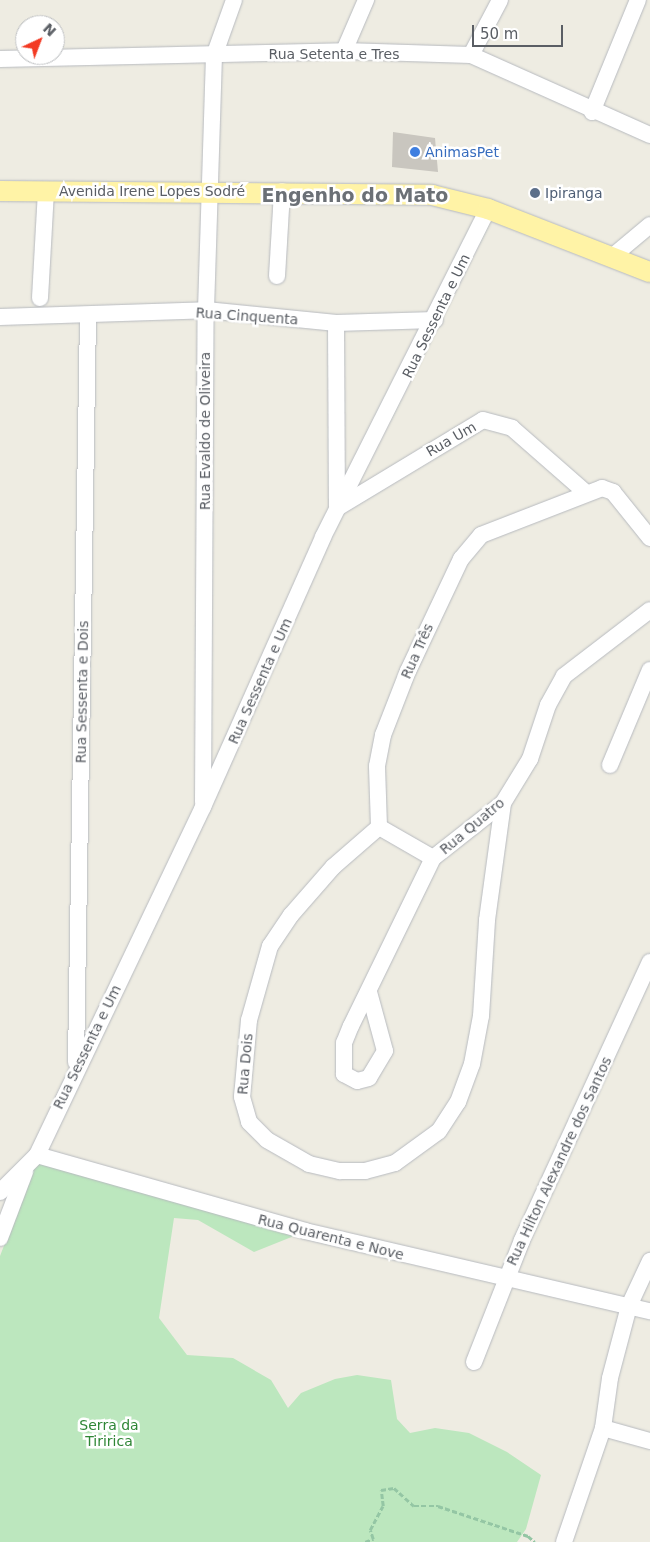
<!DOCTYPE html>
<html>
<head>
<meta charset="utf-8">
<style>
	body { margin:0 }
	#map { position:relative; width:650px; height:1542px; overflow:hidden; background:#eeece2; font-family:"DejaVu Sans",sans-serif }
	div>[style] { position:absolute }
	.green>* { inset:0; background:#bce7be }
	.building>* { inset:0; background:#c9c6bf }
	.path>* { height:2.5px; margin-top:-1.25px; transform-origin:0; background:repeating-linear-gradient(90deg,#94c6a4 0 5px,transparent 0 7.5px) }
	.roads { filter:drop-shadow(0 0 1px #b7babf) drop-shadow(0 0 1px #b7babf) }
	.minor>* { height:16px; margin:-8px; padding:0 8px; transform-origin:8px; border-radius:8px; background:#fff }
	.major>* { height:20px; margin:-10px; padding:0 10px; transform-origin:10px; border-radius:10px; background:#fff3a6 }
	.dots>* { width:14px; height:14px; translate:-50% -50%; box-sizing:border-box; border:2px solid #fff; border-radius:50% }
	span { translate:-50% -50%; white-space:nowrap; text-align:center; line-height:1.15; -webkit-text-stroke:5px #fff; paint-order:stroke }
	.street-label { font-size:14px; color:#5a5e64 }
	.shop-label { font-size:14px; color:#366cbe }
	.left { translate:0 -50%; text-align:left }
	.service-label { font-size:14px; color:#4e5e75 }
	.park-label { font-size:14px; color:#2f8636 }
	.district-label { font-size:19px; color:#6b7076; font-weight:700 }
	.north { position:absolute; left:15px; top:15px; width:50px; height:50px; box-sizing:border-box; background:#fff; border:1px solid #bdbfc1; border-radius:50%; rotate:43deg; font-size:14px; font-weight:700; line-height:20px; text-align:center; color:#5a5e64 }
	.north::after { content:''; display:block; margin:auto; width:18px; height:22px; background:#f33a23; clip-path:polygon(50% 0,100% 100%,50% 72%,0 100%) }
	.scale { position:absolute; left:472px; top:25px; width:91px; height:22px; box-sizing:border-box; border:2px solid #5a5e64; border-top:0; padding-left:6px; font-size:15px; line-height:18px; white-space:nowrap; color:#5a5e64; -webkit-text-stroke:4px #fff; paint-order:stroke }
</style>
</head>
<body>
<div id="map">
	<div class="green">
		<div style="clip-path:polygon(38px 1157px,294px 1236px,254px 1252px,198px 1220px,174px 1218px,159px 1318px,187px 1355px,233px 1358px,271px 1380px,288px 1408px,301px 1393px,335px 1379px,357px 1375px,391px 1380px,397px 1419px,410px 1433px,435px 1428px,469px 1433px,507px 1452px,541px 1475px,526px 1529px,517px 1542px,0 1542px,0 1256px)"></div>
	</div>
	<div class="building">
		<div style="clip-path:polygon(393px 132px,435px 138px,438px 172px,392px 167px)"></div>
	</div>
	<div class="path">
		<div style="left:365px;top:1542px;width:9px;rotate:-21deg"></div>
		<div style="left:373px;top:1539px;width:9px;rotate:-108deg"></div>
		<div style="left:370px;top:1530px;width:27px;rotate:-62deg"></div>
		<div style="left:383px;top:1506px;width:16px;rotate:-97deg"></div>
		<div style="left:381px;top:1490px;width:13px;rotate:-9deg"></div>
		<div style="left:394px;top:1488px;width:27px;rotate:42deg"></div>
		<div style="left:414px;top:1506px;width:24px"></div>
		<div style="left:438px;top:1506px;width:95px;rotate:18.4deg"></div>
		<div style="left:528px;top:1536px;width:9px;rotate:41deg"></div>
	</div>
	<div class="roads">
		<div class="minor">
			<div style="left:344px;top:51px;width:56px;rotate:-66.7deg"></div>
			<div style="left:471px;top:55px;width:62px;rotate:-62.2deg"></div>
			<div style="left:0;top:59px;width:344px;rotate:-1.3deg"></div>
			<div style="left:344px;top:51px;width:127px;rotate:1.8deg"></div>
			<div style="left:471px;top:55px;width:196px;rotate:24.1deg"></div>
			<div style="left:592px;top:112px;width:121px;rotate:-67.7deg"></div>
			<div style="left:613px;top:256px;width:48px;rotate:-40deg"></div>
			<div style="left:277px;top:276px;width:85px;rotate:-86.6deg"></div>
			<div style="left:40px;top:298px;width:108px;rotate:-86.8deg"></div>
			<div style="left:0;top:317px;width:206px;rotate:-1.9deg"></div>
			<div style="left:206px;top:310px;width:131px;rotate:5.7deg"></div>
			<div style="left:336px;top:323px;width:99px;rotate:-1.7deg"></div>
			<div style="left:336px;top:323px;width:183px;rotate:89.7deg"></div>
			<div style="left:339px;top:507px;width:168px;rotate:-31.1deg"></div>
			<div style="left:483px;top:420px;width:30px;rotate:15deg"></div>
			<div style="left:512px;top:428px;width:96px;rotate:41.2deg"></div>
			<div style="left:610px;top:765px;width:103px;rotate:-67.2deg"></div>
			<div style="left:203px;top:802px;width:492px;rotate:-89.7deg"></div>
			<div style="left:206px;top:310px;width:254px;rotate:-88.2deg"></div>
			<div style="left:214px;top:56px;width:59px;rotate:-70.3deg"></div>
			<div style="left:379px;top:827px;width:61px;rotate:139deg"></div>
			<div style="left:333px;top:867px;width:64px;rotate:131.2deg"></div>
			<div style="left:291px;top:915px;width:37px;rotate:124deg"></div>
			<div style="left:270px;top:946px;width:77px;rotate:105.8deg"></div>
			<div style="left:249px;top:1020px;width:77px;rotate:95.2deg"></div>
			<div style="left:242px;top:1097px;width:26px;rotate:74deg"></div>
			<div style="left:249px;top:1122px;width:25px;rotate:45deg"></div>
			<div style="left:267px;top:1140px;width:48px;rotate:29.7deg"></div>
			<div style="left:309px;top:1164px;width:32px;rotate:13deg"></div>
			<div style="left:340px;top:1171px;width:25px"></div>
			<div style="left:365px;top:1171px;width:31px;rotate:-15deg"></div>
			<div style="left:395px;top:1163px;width:54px;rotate:-36deg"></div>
			<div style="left:439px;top:1131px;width:35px;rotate:-57deg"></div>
			<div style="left:458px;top:1102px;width:40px;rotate:-69.8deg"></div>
			<div style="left:472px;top:1064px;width:49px;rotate:-79.4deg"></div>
			<div style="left:481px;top:1016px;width:96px;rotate:-86.4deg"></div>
			<div style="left:487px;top:920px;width:118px;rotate:-82.2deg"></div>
			<div style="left:433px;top:858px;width:62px;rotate:-150.1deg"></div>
			<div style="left:379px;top:827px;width:61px;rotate:-91.9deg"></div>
			<div style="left:377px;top:766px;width:32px;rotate:-79deg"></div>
			<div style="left:383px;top:735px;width:69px;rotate:-68.7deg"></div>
			<div style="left:408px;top:671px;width:124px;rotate:-64.7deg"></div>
			<div style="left:461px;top:559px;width:31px;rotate:-50deg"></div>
			<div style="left:481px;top:535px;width:130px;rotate:-21.2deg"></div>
			<div style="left:602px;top:488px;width:12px;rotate:20deg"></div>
			<div style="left:613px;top:492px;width:59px;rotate:51.2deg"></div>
			<div style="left:369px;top:992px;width:61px;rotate:74.8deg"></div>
			<div style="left:385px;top:1051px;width:31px;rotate:121deg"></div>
			<div style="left:369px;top:1078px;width:12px;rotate:166deg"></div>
			<div style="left:357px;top:1081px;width:15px;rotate:-152deg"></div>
			<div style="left:344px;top:1074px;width:31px;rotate:-90deg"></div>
			<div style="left:344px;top:1043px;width:18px;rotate:-68deg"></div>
			<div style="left:351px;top:1026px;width:187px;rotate:-64deg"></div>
			<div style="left:433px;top:858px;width:89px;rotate:-38.2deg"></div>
			<div style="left:503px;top:803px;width:52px;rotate:-58.5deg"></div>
			<div style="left:530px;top:759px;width:57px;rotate:-71.6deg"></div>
			<div style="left:548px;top:705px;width:33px;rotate:-61deg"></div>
			<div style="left:564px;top:676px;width:108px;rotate:-37.5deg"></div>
			<div style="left:76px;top:1062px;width:746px;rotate:-89.08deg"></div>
			<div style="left:37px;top:1155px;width:279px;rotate:15.8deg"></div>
			<div style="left:305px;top:1231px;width:354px;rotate:13.1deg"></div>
			<div style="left:0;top:1192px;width:52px;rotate:-45deg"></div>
			<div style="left:37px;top:1155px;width:386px;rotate:-64.5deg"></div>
			<div style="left:203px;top:807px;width:295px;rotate:-66deg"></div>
			<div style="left:323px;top:537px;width:367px;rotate:-63.3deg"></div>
			<div style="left:0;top:1238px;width:71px;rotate:-69.3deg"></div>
			<div style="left:474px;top:1362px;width:131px;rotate:-68.5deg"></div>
			<div style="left:522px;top:1240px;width:306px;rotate:-65.3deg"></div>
			<div style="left:603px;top:1428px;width:49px;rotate:15.5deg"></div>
			<div style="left:564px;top:1542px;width:120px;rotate:-71.1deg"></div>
			<div style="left:603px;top:1428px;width:50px;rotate:-82deg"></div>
			<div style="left:610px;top:1378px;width:74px;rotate:-75.2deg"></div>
			<div style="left:629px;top:1306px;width:50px;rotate:-65deg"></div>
		</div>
		<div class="major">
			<div style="left:0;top:191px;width:432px;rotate:0.5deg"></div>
			<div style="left:432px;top:195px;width:58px;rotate:14deg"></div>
			<div style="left:488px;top:209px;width:174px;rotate:21.3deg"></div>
		</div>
	</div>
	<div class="dots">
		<div style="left:415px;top:152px;background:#3f7fe0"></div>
		<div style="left:535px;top:193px;background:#5c6f8a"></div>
	</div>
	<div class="street-label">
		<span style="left:334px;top:54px">Rua Setenta e Tres</span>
		<span style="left:152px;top:191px">Avenida Irene Lopes Sodré</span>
		<span style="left:247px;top:316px;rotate:4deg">Rua Cinquenta</span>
		<span style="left:436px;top:316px;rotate:-64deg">Rua Sessenta e Um</span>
		<span style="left:205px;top:431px;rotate:-90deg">Rua Evaldo de Oliveira</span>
		<span style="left:451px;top:439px;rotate:-30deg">Rua Um</span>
		<span style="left:417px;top:651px;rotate:-66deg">Rua Três</span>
		<span style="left:260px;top:681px;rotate:-66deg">Rua Sessenta e Um</span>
		<span style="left:82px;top:692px;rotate:-89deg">Rua Sessenta e Dois</span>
		<span style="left:472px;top:826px;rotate:-40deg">Rua Quatro</span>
		<span style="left:87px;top:1047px;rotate:-64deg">Rua Sessenta e Um</span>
		<span style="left:245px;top:1064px;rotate:-85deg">Rua Dois</span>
		<span style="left:559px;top:1161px;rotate:-65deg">Rua Hilton Alexandre dos Santos</span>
		<span style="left:331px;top:1237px;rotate:14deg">Rua Quarenta e Nove</span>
	</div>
	<div class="shop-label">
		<span class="left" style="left:425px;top:152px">AnimasPet</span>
	</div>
	<div class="service-label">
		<span class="left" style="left:545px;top:193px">Ipiranga</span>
	</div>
	<div class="park-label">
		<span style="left:109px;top:1433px">Serra da<br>Tiririca</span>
	</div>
	<div class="district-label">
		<span style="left:355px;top:196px">Engenho do Mato</span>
	</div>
	<div class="north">N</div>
	<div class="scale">50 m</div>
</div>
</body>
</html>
